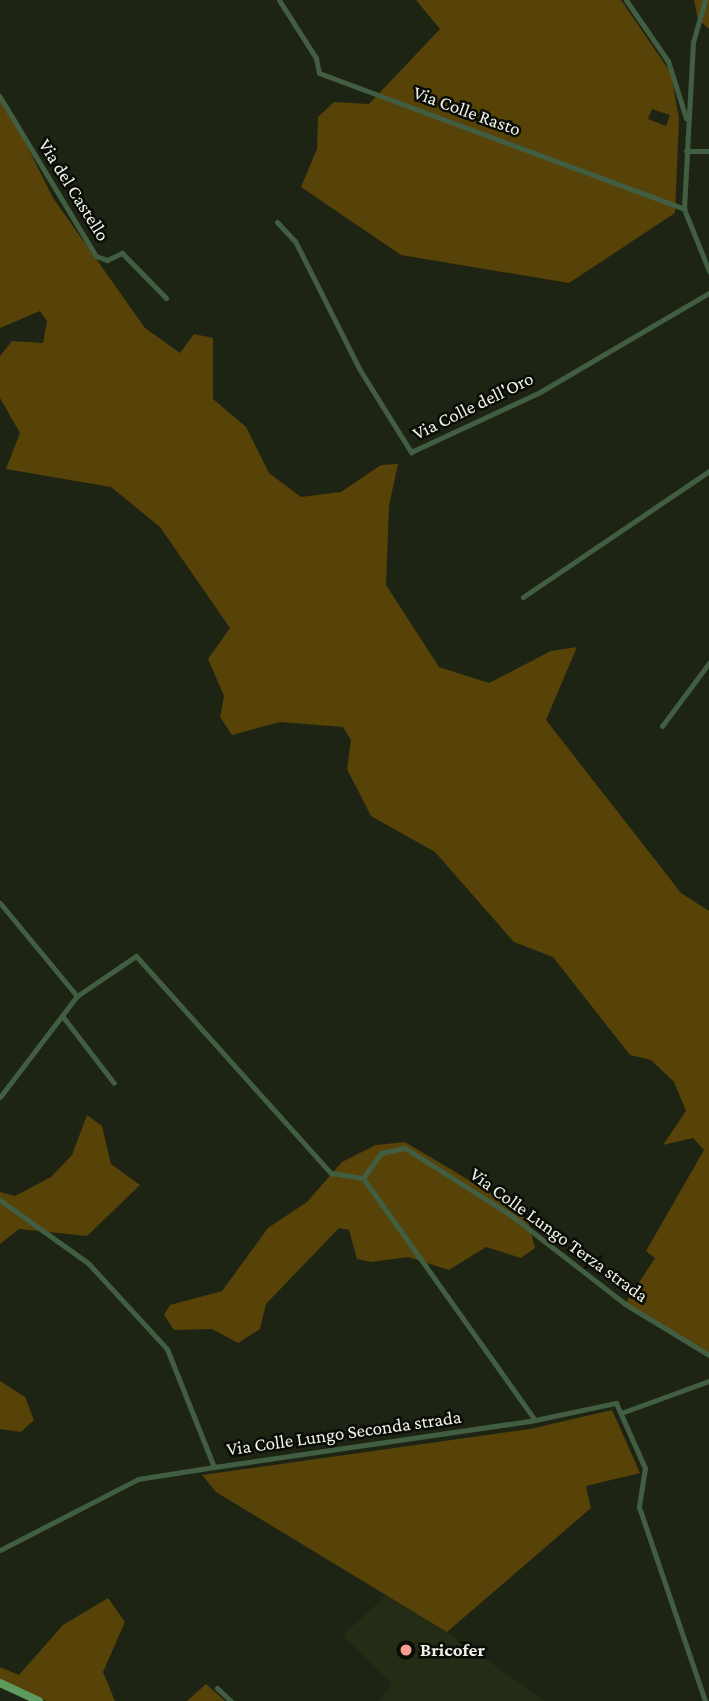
<!DOCTYPE html>
<html>
<head>
<meta charset="utf-8">
<style>
	body { margin:0 }
	#map { position:relative; width:709px; height:1701px; overflow:hidden; background:#1e2414; font-family:"Crimson Pro",serif }
	div>[style] { position:absolute }
	.built>* { inset:0; background:#242c16 }
	.green>* { inset:0; background:#574208 }
	.minor>* { height:5px; margin:-2.5px; padding:0 2.5px; transform-origin:2.5px; border-radius:2.5px; background:#425e42 }
	.primary>* { height:8px; margin:-4px; padding:0 4px; transform-origin:4px; border-radius:4px; background:#5f9a5f }
	.dots>* { width:19px; height:19px; translate:-50% -50%; box-sizing:border-box; border:4px solid #0a0c06; border-radius:50% }
	span { translate:-50% -50%; white-space:nowrap; text-align:center; line-height:1.15; -webkit-text-stroke:5px #0a0c06; paint-order:stroke }
	.street-label { font-size:19px; color:#eef2e8 }
	.poi-label { font-size:19px; color:#eef2e8; font-weight:700 }
	.left { translate:0 -50%; text-align:left }
</style>
</head>
<body>
<div id="map">
	<div class="built">
		<div style="clip-path:polygon(388px 1594px,447px 1632px,545px 1701px,379px 1701px,392px 1684px,343px 1635px)"></div>
	</div>
	<div class="green">
		<div style="clip-path:polygon(evenodd,416px 0,621px 0,671px 73px,679px 119px,675px 213px,569px 283px,401px 255px,301px 187px,317px 149px,318px 117px,334px 102px,369px 104px,440px 29px,416px 0,652px 109px,670px 115px,666px 126px,648px 119px,652px 109px)"></div>
		<div style="clip-path:polygon(694px 0,709px 0,709px 29px,698px 19px)"></div>
		<div style="clip-path:polygon(0 92px,53px 198px,145px 328px,180px 353px,194px 334px,213px 338px,213px 399px,246px 427px,269px 473px,301px 497px,341px 492px,381px 465px,398px 464px,389px 506px,386px 585px,439px 667px,489px 683px,551px 651px,577px 647px,546px 720px,681px 893px,709px 911px,709px 1355px,625px 1304px,655px 1258px,646px 1251px,704px 1150px,693px 1138px,663px 1145px,686px 1111px,674px 1082px,651px 1060px,630px 1055px,553px 957px,514px 942px,435px 852px,371px 816px,347px 769px,351px 740px,343px 727px,280px 722px,232px 735px,220px 717px,224px 696px,208px 659px,230px 628px,160px 527px,111px 487px,6px 469px,20px 433px,0 398px,0 356px,12px 341px,43px 343px,47px 321px,40px 311px,0 328px)"></div>
		<div style="clip-path:polygon(87px 1115px,102px 1126px,111px 1164px,140px 1185px,87px 1236px,19px 1229px,0 1244px,0 1192px,15px 1196px,51px 1177px,72px 1155px)"></div>
		<div style="clip-path:polygon(405px 1142px,512px 1206px,528px 1221px,535px 1248px,521px 1258px,486px 1247px,449px 1270px,408px 1257px,371px 1262px,357px 1259px,349px 1230px,339px 1228px,266px 1304px,260px 1329px,238px 1343px,212px 1329px,174px 1330px,164px 1315px,170px 1305px,222px 1291px,268px 1228px,307px 1202px,342px 1162px,376px 1145px)"></div>
		<div style="clip-path:polygon(0 1381px,25px 1397px,34px 1420px,21px 1432px,0 1429px)"></div>
		<div style="clip-path:polygon(612px 1410px,640px 1473px,586px 1486px,591px 1508px,447px 1632px,216px 1492px,202px 1475px,530px 1429px)"></div>
		<div style="clip-path:polygon(108px 1598px,125px 1622px,103px 1672px,115px 1701px,46px 1701px,0 1679px,0 1667px,19px 1675px,63px 1625px)"></div>
		<div style="clip-path:polygon(206px 1684px,225px 1701px,187px 1701px)"></div>
	</div>
	<div class="minor">
		<div style="left:279px;top:0;width:69px;rotate:57.5deg"></div>
		<div style="left:316px;top:58px;width:15px;rotate:79deg"></div>
		<div style="left:319px;top:73px;width:390px;rotate:20.4deg"></div>
		<div style="left:626px;top:0;width:74px;rotate:55.5deg"></div>
		<div style="left:668px;top:61px;width:60px;rotate:72.5deg"></div>
		<div style="left:705px;top:0;width:44px;rotate:105.9deg"></div>
		<div style="left:693px;top:42px;width:167px;rotate:93.1deg"></div>
		<div style="left:684px;top:209px;width:67px;rotate:68deg"></div>
		<div style="left:0;top:97px;width:186px;rotate:58.9deg"></div>
		<div style="left:96px;top:256px;width:12px;rotate:20deg"></div>
		<div style="left:107px;top:260px;width:17px;rotate:-25deg"></div>
		<div style="left:122px;top:253px;width:63px;rotate:45.6deg"></div>
		<div style="left:686px;top:151px;width:23px"></div>
		<div style="left:277px;top:222px;width:26px;rotate:47deg"></div>
		<div style="left:295px;top:241px;width:144px;rotate:63.3deg"></div>
		<div style="left:360px;top:370px;width:97px;rotate:58.1deg"></div>
		<div style="left:411px;top:452px;width:142px;rotate:-24.9deg"></div>
		<div style="left:540px;top:392px;width:196px;rotate:-30.4deg"></div>
		<div style="left:523px;top:597px;width:225px;rotate:-34.1deg"></div>
		<div style="left:662px;top:726px;width:79px;rotate:-53.3deg"></div>
		<div style="left:0;top:903px;width:121px;rotate:50.4deg"></div>
		<div style="left:63px;top:1017px;width:83px;rotate:52.3deg"></div>
		<div style="left:0;top:1097px;width:127px;rotate:-52.7deg"></div>
		<div style="left:77px;top:996px;width:71px;rotate:-34.1deg"></div>
		<div style="left:136px;top:956px;width:292px;rotate:48.1deg"></div>
		<div style="left:331px;top:1173px;width:32px;rotate:9deg"></div>
		<div style="left:363px;top:1178px;width:297px;rotate:54.6deg"></div>
		<div style="left:535px;top:1420px;width:83px;rotate:-11.9deg"></div>
		<div style="left:616px;top:1403px;width:71px;rotate:66deg"></div>
		<div style="left:645px;top:1468px;width:39px;rotate:99deg"></div>
		<div style="left:639px;top:1507px;width:205px;rotate:71.2deg"></div>
		<div style="left:363px;top:1178px;width:31px;rotate:-54deg"></div>
		<div style="left:381px;top:1153px;width:25px;rotate:-12deg"></div>
		<div style="left:405px;top:1148px;width:127px;rotate:32.4deg"></div>
		<div style="left:512px;top:1216px;width:143px;rotate:37.9deg"></div>
		<div style="left:625px;top:1304px;width:98px;rotate:31.3deg"></div>
		<div style="left:0;top:1200px;width:108px;rotate:35.6deg"></div>
		<div style="left:88px;top:1263px;width:117px;rotate:47.4deg"></div>
		<div style="left:167px;top:1349px;width:127px;rotate:68.3deg"></div>
		<div style="left:214px;top:1467px;width:324px;rotate:-8.3deg"></div>
		<div style="left:621px;top:1413px;width:94px;rotate:-20deg"></div>
		<div style="left:0;top:1550px;width:155px;rotate:-27.2deg"></div>
		<div style="left:138px;top:1479px;width:77px;rotate:-9deg"></div>
		<div style="left:217px;top:1688px;width:19px;rotate:43deg"></div>
	</div>
	<div class="primary">
		<div style="left:0;top:1683px;width:43px;rotate:24.8deg"></div>
	</div>
	<div class="dots">
		<div style="left:406px;top:1650px;background:#f59d8e"></div>
	</div>
	<div class="street-label">
		<span style="left:467px;top:111px;rotate:20deg">Via Colle Rasto</span>
		<span style="left:74px;top:190px;rotate:58deg">Via del Castello</span>
		<span style="left:473px;top:406px;rotate:-26deg">Via Colle dell'Oro</span>
		<span style="left:559px;top:1235px;rotate:36deg">Via Colle Lungo Terza strada</span>
		<span style="left:344px;top:1433px;rotate:-8deg">Via Colle Lungo Seconda strada</span>
	</div>
	<div class="poi-label">
		<span class="left" style="left:420px;top:1650px">Bricofer</span>
	</div>
</div>
</body>
</html>
